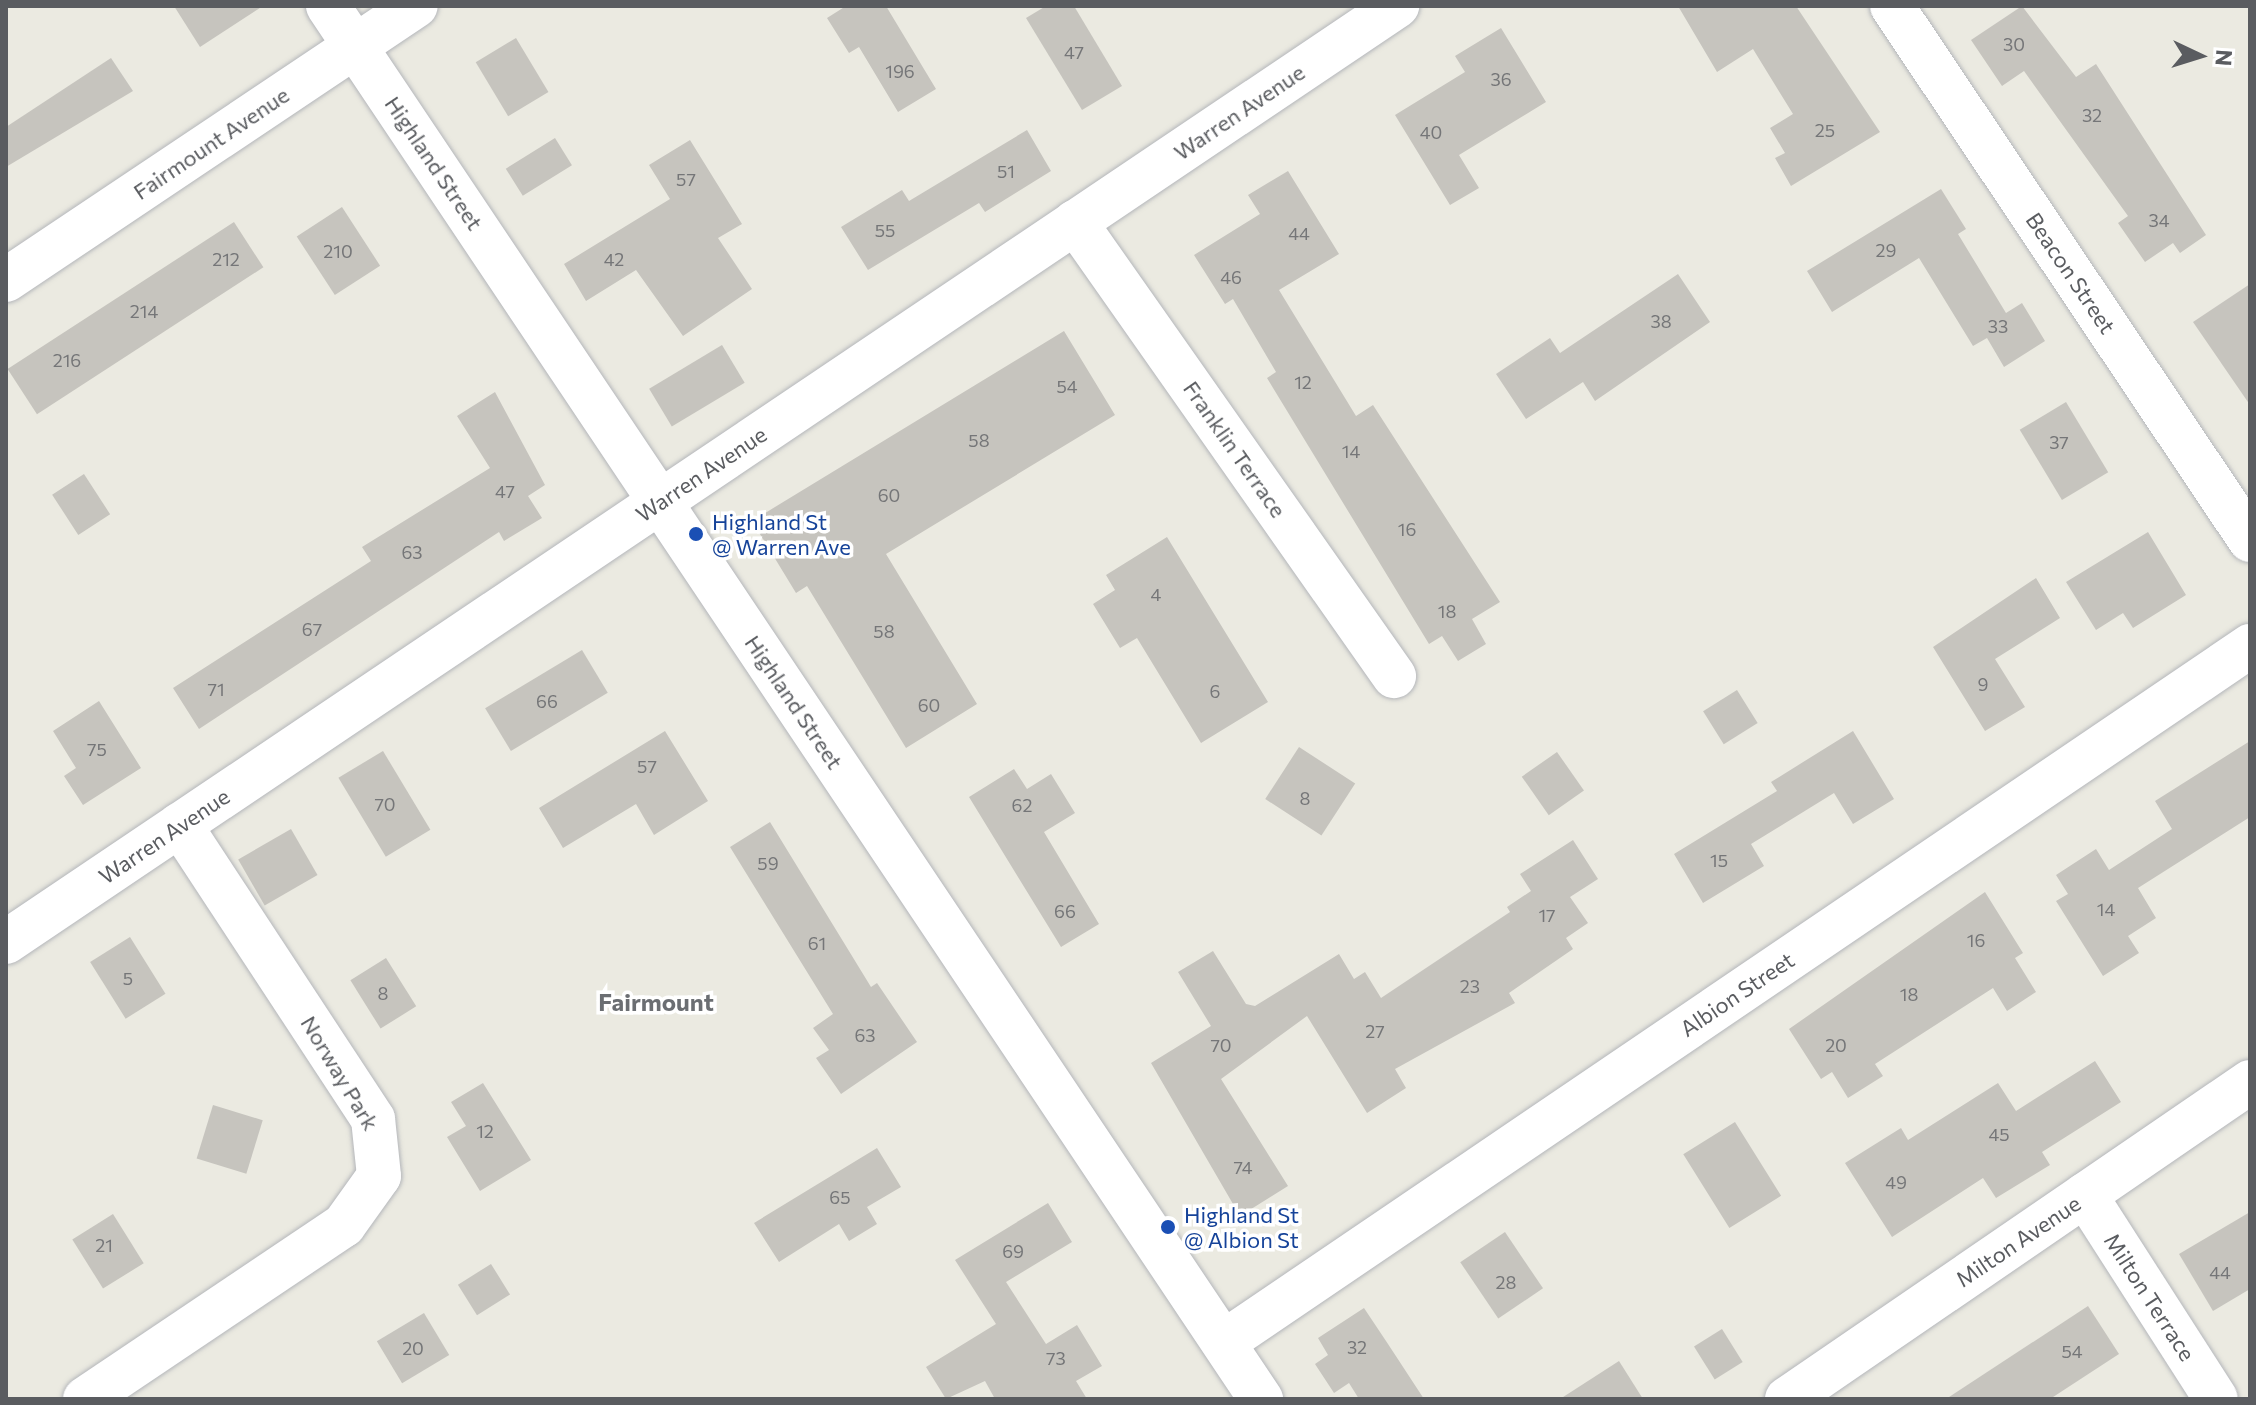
<!DOCTYPE html>
<html>
<head>
<meta charset="utf-8">
<style>
	body { margin:0 }
	#map { position:relative; width:2256px; height:1405px; overflow:hidden; background:#ebeae1; font-family:Commissioner,sans-serif }
	div>[style] { position:absolute }
	.building>* { inset:0; background:#c6c4be; transform-origin:0 0 }
	.roads { filter:drop-shadow(0 0 2px #b4b6ba) drop-shadow(0 0 2px #b4b6ba) }
	.minor>* { height:44px; margin:-22px; padding:0 22px; transform-origin:22px; border-radius:22px; background:#fff }
	.dots>* { width:22px; height:22px; translate:-50% -50%; box-sizing:border-box; border:4px solid #fff; border-radius:50% }
	span { translate:-50% -50%; white-space:nowrap; text-align:center; line-height:1.15; -webkit-text-stroke:7px #fff; paint-order:stroke }
	.number-label { font-size:18px; color:#757678 }
	.number-label span { -webkit-text-stroke-width:0 }
	.street-label { font-size:22px; color:#5a5c60 }
	.transit-label { font-size:22px; color:#164399 }
	.left { translate:0 -50%; text-align:left }
	.neighbourhood-label { font-size:24px; color:#6b6e72; font-weight:700 }
	.frame { position:absolute; inset:0; border:8px solid #5a5c60; pointer-events:none }
	.north { position:absolute; left:2160px; top:16px; width:80px; height:80px; -webkit-text-stroke:6px #fff; paint-order:stroke; rotate:94deg; font-size:22px; font-weight:700; line-height:32px; text-align:center; color:#5a5c60 }
	.north::after { content:''; display:block; margin:auto; width:28px; height:36px; background:#5a5c60; clip-path:polygon(50% 0,100% 100%,50% 72%,0 100%) }
</style>
</head>
<body>
<div id="map">
	<div class="building">
		<div style="clip-path:polygon(174px 6px,263px 6px,200px 47px)"></div>
		<div style="clip-path:polygon(846px 6px,886px 6px,936px 89px,898px 112px,859px 47px,849px 53px,827px 18px)"></div>
		<div style="clip-path:polygon(1046px 6px,1074px 6px,1122px 86px,1082px 110px,1026px 18px)"></div>
		<div style="clip-path:polygon(1678px 6px,1796px 6px,1880px 132px,1791px 186px,1775px 158px,1785px 153px,1770px 128px,1793px 114px,1753px 49px,1717px 72px)"></div>
		<div style="clip-path:polygon(2022px 6px,2076px 77px,2096px 64px,2206px 235px,2180px 253px,2173px 243px,2145px 262px,2118px 223px,2128px 216px,2024px 71px,2002px 86px,1971px 40px)"></div>
		<div style="clip-path:polygon(1501px 28px,1546px 102px,1459px 155px,1479px 188px,1450px 205px,1395px 115px,1465px 72px,1455px 56px)"></div>
		<div style="left:516px;top:38px;width:63px;height:47px;rotate:59deg"></div>
		<div style="clip-path:polygon(111px 58px,133px 91px,6px 167px,6px 127px)"></div>
		<div style="clip-path:polygon(1027px 130px,1051px 171px,985px 212px,979px 203px,868px 270px,841px 227px,902px 190px,909px 201px)"></div>
		<div style="left:555px;top:138px;width:32px;height:58px;rotate:58deg"></div>
		<div style="clip-path:polygon(690px 140px,742px 224px,718px 238px,752px 289px,683px 336px,636px 270px,586px 301px,564px 264px,670px 199px,649px 165px)"></div>
		<div style="clip-path:polygon(1288px 171px,1339px 254px,1279px 290px,1356px 416px,1373px 405px,1500px 602px,1472px 619px,1486px 644px,1458px 661px,1442px 636px,1429px 644px,1267px 378px,1276px 372px,1233px 299px,1225px 304px,1194px 255px,1260px 214px,1248px 195px)"></div>
		<div style="clip-path:polygon(1941px 189px,1966px 229px,1958px 234px,2006px 313px,2022px 303px,2045px 341px,2004px 367px,1987px 338px,1973px 346px,1919px 258px,1832px 312px,1807px 271px)"></div>
		<div style="left:342px;top:207px;width:70px;height:54px;rotate:57deg"></div>
		<div style="left:234px;top:222px;width:54px;height:270px;rotate:57deg"></div>
		<div style="clip-path:polygon(1678px 274px,1710px 322px,1595px 401px,1583px 382px,1526px 419px,1496px 374px,1550px 338px,1560px 353px)"></div>
		<div style="clip-path:polygon(2250px 284px,2250px 405px,2193px 322px)"></div>
		<div style="clip-path:polygon(1064px 331px,1115px 415px,886px 554px,977px 704px,906px 748px,807px 586px,796px 593px,752px 521px)"></div>
		<div style="left:722px;top:345px;width:44px;height:85px;rotate:59deg"></div>
		<div style="clip-path:polygon(495px 392px,545px 485px,528px 496px,542px 518px,504px 541px,499px 532px,199px 729px,173px 688px,371px 561px,362px 547px,490px 468px,457px 416px)"></div>
		<div style="left:2066px;top:402px;width:82px;height:54px;rotate:59deg"></div>
		<div style="left:84px;top:474px;width:48px;height:38px;rotate:57deg"></div>
		<div style="clip-path:polygon(2148px 532px,2186px 595px,2133px 628px,2123px 613px,2096px 630px,2066px 582px)"></div>
		<div style="clip-path:polygon(1167px 537px,1268px 702px,1201px 743px,1137px 638px,1120px 648px,1093px 604px,1115px 590px,1106px 575px)"></div>
		<div style="clip-path:polygon(2036px 578px,2060px 618px,1995px 659px,2025px 707px,1985px 731px,1933px 647px)"></div>
		<div style="left:582px;top:650px;width:50px;height:113px;rotate:59deg"></div>
		<div style="left:1737px;top:690px;width:39px;height:40px;rotate:58deg"></div>
		<div style="clip-path:polygon(99px 701px,141px 768px,83px 805px,64px 776px,76px 768px,53px 731px)"></div>
		<div style="clip-path:polygon(665px 731px,708px 801px,654px 835px,636px 804px,563px 848px,539px 808px)"></div>
		<div style="clip-path:polygon(1853px 731px,1894px 799px,1853px 824px,1834px 793px,1751px 844px,1764px 866px,1703px 903px,1674px 854px,1777px 791px,1771px 782px)"></div>
		<div style="clip-path:polygon(2250px 741px,2250px 817px,2138px 888px,2156px 918px,2128px 936px,2139px 953px,2103px 976px,2056px 901px,2068px 894px,2056px 875px,2096px 849px,2109px 870px,2172px 829px,2155px 801px)"></div>
		<div style="left:1299px;top:747px;width:67px;height:62px;rotate:33deg"></div>
		<div style="left:383px;top:751px;width:92px;height:52px;rotate:59deg"></div>
		<div style="left:1557px;top:752px;width:47px;height:43px;rotate:55deg"></div>
		<div style="clip-path:polygon(1014px 769px,1027px 789px,1051px 774px,1075px 813px,1044px 832px,1099px 924px,1061px 947px,969px 797px)"></div>
		<div style="clip-path:polygon(770px 822px,871px 987px,877px 983px,917px 1042px,841px 1094px,816px 1058px,829px 1050px,813px 1028px,833px 1014px,730px 847px)"></div>
		<div style="left:291px;top:829px;width:53px;height:61px;rotate:60deg"></div>
		<div style="clip-path:polygon(1573px 840px,1598px 879px,1570px 897px,1588px 923px,1566px 938px,1573px 949px,1509px 993px,1515px 1003px,1395px 1069px,1406px 1088px,1367px 1113px,1307px 1016px,1221px 1079px,1288px 1186px,1240px 1216px,1151px 1063px,1211px 1026px,1178px 972px,1213px 951px,1246px 1004px,1255px 1006px,1339px 954px,1354px 979px,1365px 972px,1381px 998px,1510px 912px,1507px 907px,1531px 891px,1520px 874px)"></div>
		<div style="clip-path:polygon(1985px 892px,2023px 953px,2015px 958px,2036px 992px,2007px 1011px,1993px 988px,1875px 1064px,1883px 1076px,1848px 1098px,1832px 1072px,1821px 1079px,1789px 1029px)"></div>
		<div style="left:130px;top:937px;width:67px;height:47px;rotate:58deg"></div>
		<div style="left:386px;top:958px;width:57px;height:42px;rotate:58deg"></div>
		<div style="clip-path:polygon(2095px 1061px,2121px 1102px,2042px 1152px,2050px 1165px,1996px 1198px,1983px 1178px,1892px 1237px,1845px 1163px,1901px 1128px,1908px 1140px,1998px 1083px,2016px 1111px)"></div>
		<div style="clip-path:polygon(483px 1083px,531px 1160px,480px 1191px,447px 1137px,466px 1126px,451px 1102px)"></div>
		<div style="left:213px;top:1105px;width:52px;height:56px;rotate:17deg"></div>
		<div style="left:1735px;top:1122px;width:87px;height:61px;rotate:58deg"></div>
		<div style="clip-path:polygon(877px 1148px,901px 1187px,867px 1207px,877px 1224px,849px 1241px,839px 1224px,779px 1262px,754px 1223px)"></div>
		<div style="clip-path:polygon(1048px 1203px,1072px 1242px,1006px 1282px,1046px 1344px,1077px 1325px,1102px 1366px,1076px 1381px,1087px 1399px,995px 1399px,985px 1381px,946px 1399px,926px 1367px,996px 1324px,955px 1260px)"></div>
		<div style="clip-path:polygon(2250px 1212px,2250px 1289px,2213px 1311px,2179px 1254px)"></div>
		<div style="left:113px;top:1214px;width:58px;height:48px;rotate:58deg"></div>
		<div style="left:1505px;top:1232px;width:68px;height:54px;rotate:56deg"></div>
		<div style="left:491px;top:1264px;width:36px;height:39px;rotate:58deg"></div>
		<div style="clip-path:polygon(2088px 1306px,2119px 1354px,2050px 1399px,1946px 1399px)"></div>
		<div style="clip-path:polygon(1364px 1308px,1388px 1344px,1424px 1399px,1359px 1399px,1349px 1383px,1334px 1393px,1315px 1364px,1328px 1355px,1318px 1338px)"></div>
		<div style="left:424px;top:1313px;width:49px;height:55px;rotate:59deg"></div>
		<div style="left:1722px;top:1329px;width:39px;height:33px;rotate:58deg"></div>
		<div style="clip-path:polygon(1619px 1361px,1643px 1399px,1560px 1399px)"></div>
	</div>
	<div class="roads">
		<div class="minor">
			<div style="left:328px;top:6px;width:1677px;rotate:56.19deg"></div>
			<div style="left:1892px;top:6px;width:643px;rotate:56.16deg"></div>
			<div style="left:1075px;top:222px;width:555px;rotate:54.91deg"></div>
			<div style="left:6px;top:280px;width:493px;rotate:-33.8deg"></div>
			<div style="left:6px;top:942px;width:1677px;rotate:-33.94deg"></div>
			<div style="left:2085px;top:1195px;width:242px;rotate:57.3deg"></div>
			<div style="left:1224px;top:1342px;width:1240px;rotate:-34.15deg"></div>
			<div style="left:85px;top:1399px;width:312px;rotate:-33.9deg"></div>
			<div style="left:344px;top:1225px;width:60px;rotate:-54.5deg"></div>
			<div style="left:379px;top:1176px;width:57px;rotate:-96deg"></div>
			<div style="left:373px;top:1119px;width:352px;rotate:-123.3deg"></div>
			<div style="left:1787px;top:1399px;width:561px;rotate:-34.4deg"></div>
		</div>
	</div>
	<div class="dots">
		<div style="left:696px;top:534px;background:#1a4fb4"></div>
		<div style="left:1168px;top:1227px;background:#1a4fb4"></div>
	</div>
	<div class="number-label">
		<span style="left:2014px;top:44px">30</span>
		<span style="left:1074px;top:52px">47</span>
		<span style="left:900px;top:71px">196</span>
		<span style="left:1501px;top:79px">36</span>
		<span style="left:2092px;top:115px">32</span>
		<span style="left:1825px;top:130px">25</span>
		<span style="left:1431px;top:132px">40</span>
		<span style="left:1006px;top:171px">51</span>
		<span style="left:686px;top:179px">57</span>
		<span style="left:2159px;top:220px">34</span>
		<span style="left:885px;top:230px">55</span>
		<span style="left:1299px;top:233px">44</span>
		<span style="left:1886px;top:250px">29</span>
		<span style="left:338px;top:251px">210</span>
		<span style="left:226px;top:259px">212</span>
		<span style="left:614px;top:259px">42</span>
		<span style="left:1231px;top:277px">46</span>
		<span style="left:144px;top:311px">214</span>
		<span style="left:1661px;top:321px">38</span>
		<span style="left:1998px;top:326px">33</span>
		<span style="left:67px;top:360px">216</span>
		<span style="left:1303px;top:382px">12</span>
		<span style="left:1067px;top:386px">54</span>
		<span style="left:979px;top:440px">58</span>
		<span style="left:2059px;top:442px">37</span>
		<span style="left:1351px;top:451px">14</span>
		<span style="left:505px;top:491px">47</span>
		<span style="left:889px;top:495px">60</span>
		<span style="left:1407px;top:529px">16</span>
		<span style="left:412px;top:552px">63</span>
		<span style="left:1156px;top:594px">4</span>
		<span style="left:1447px;top:611px">18</span>
		<span style="left:312px;top:629px">67</span>
		<span style="left:884px;top:631px">58</span>
		<span style="left:1983px;top:684px">9</span>
		<span style="left:216px;top:689px">71</span>
		<span style="left:1215px;top:691px">6</span>
		<span style="left:547px;top:701px">66</span>
		<span style="left:929px;top:705px">60</span>
		<span style="left:97px;top:749px">75</span>
		<span style="left:647px;top:766px">57</span>
		<span style="left:1305px;top:798px">8</span>
		<span style="left:385px;top:804px">70</span>
		<span style="left:1022px;top:805px">62</span>
		<span style="left:1719px;top:860px">15</span>
		<span style="left:768px;top:863px">59</span>
		<span style="left:2106px;top:909px">14</span>
		<span style="left:1065px;top:911px">66</span>
		<span style="left:1547px;top:915px">17</span>
		<span style="left:1976px;top:940px">16</span>
		<span style="left:817px;top:943px">61</span>
		<span style="left:128px;top:978px">5</span>
		<span style="left:1470px;top:986px">23</span>
		<span style="left:383px;top:993px">8</span>
		<span style="left:1909px;top:994px">18</span>
		<span style="left:1375px;top:1031px">27</span>
		<span style="left:865px;top:1035px">63</span>
		<span style="left:1221px;top:1045px">70</span>
		<span style="left:1836px;top:1045px">20</span>
		<span style="left:485px;top:1131px">12</span>
		<span style="left:1999px;top:1134px">45</span>
		<span style="left:1243px;top:1167px">74</span>
		<span style="left:1896px;top:1182px">49</span>
		<span style="left:840px;top:1197px">65</span>
		<span style="left:104px;top:1245px">21</span>
		<span style="left:1013px;top:1251px">69</span>
		<span style="left:2220px;top:1272px">44</span>
		<span style="left:1506px;top:1282px">28</span>
		<span style="left:1357px;top:1347px">32</span>
		<span style="left:413px;top:1348px">20</span>
		<span style="left:2072px;top:1351px">54</span>
		<span style="left:1056px;top:1358px">73</span>
	</div>
	<div class="street-label">
		<span style="left:1239px;top:112px;rotate:-34deg">Warren Avenue</span>
		<span style="left:211px;top:143px;rotate:-34deg">Fairmount Avenue</span>
		<span style="left:434px;top:163px;rotate:56deg">Highland Street</span>
		<span style="left:2071px;top:273px;rotate:56deg">Beacon Street</span>
		<span style="left:1235px;top:449px;rotate:55deg">Franklin Terrace</span>
		<span style="left:701px;top:474px;rotate:-34deg">Warren Avenue</span>
		<span style="left:794px;top:702px;rotate:56deg">Highland Street</span>
		<span style="left:164px;top:836px;rotate:-34deg">Warren Avenue</span>
		<span style="left:1737px;top:994px;rotate:-34deg">Albion Street</span>
		<span style="left:340px;top:1073px;rotate:59deg">Norway Park</span>
		<span style="left:2018px;top:1241px;rotate:-34deg">Milton Avenue</span>
		<span style="left:2150px;top:1297px;rotate:57deg">Milton Terrace</span>
	</div>
	<div class="transit-label">
		<span class="left" style="left:712px;top:534px">Highland St<br>@ Warren Ave</span>
		<span class="left" style="left:1184px;top:1227px">Highland St<br>@ Albion St</span>
	</div>
	<div class="neighbourhood-label">
		<span style="left:656px;top:1002px">Fairmount</span>
	</div>
	<div class="frame"></div>
	<div class="north">N</div>
</div>
</body>
</html>
